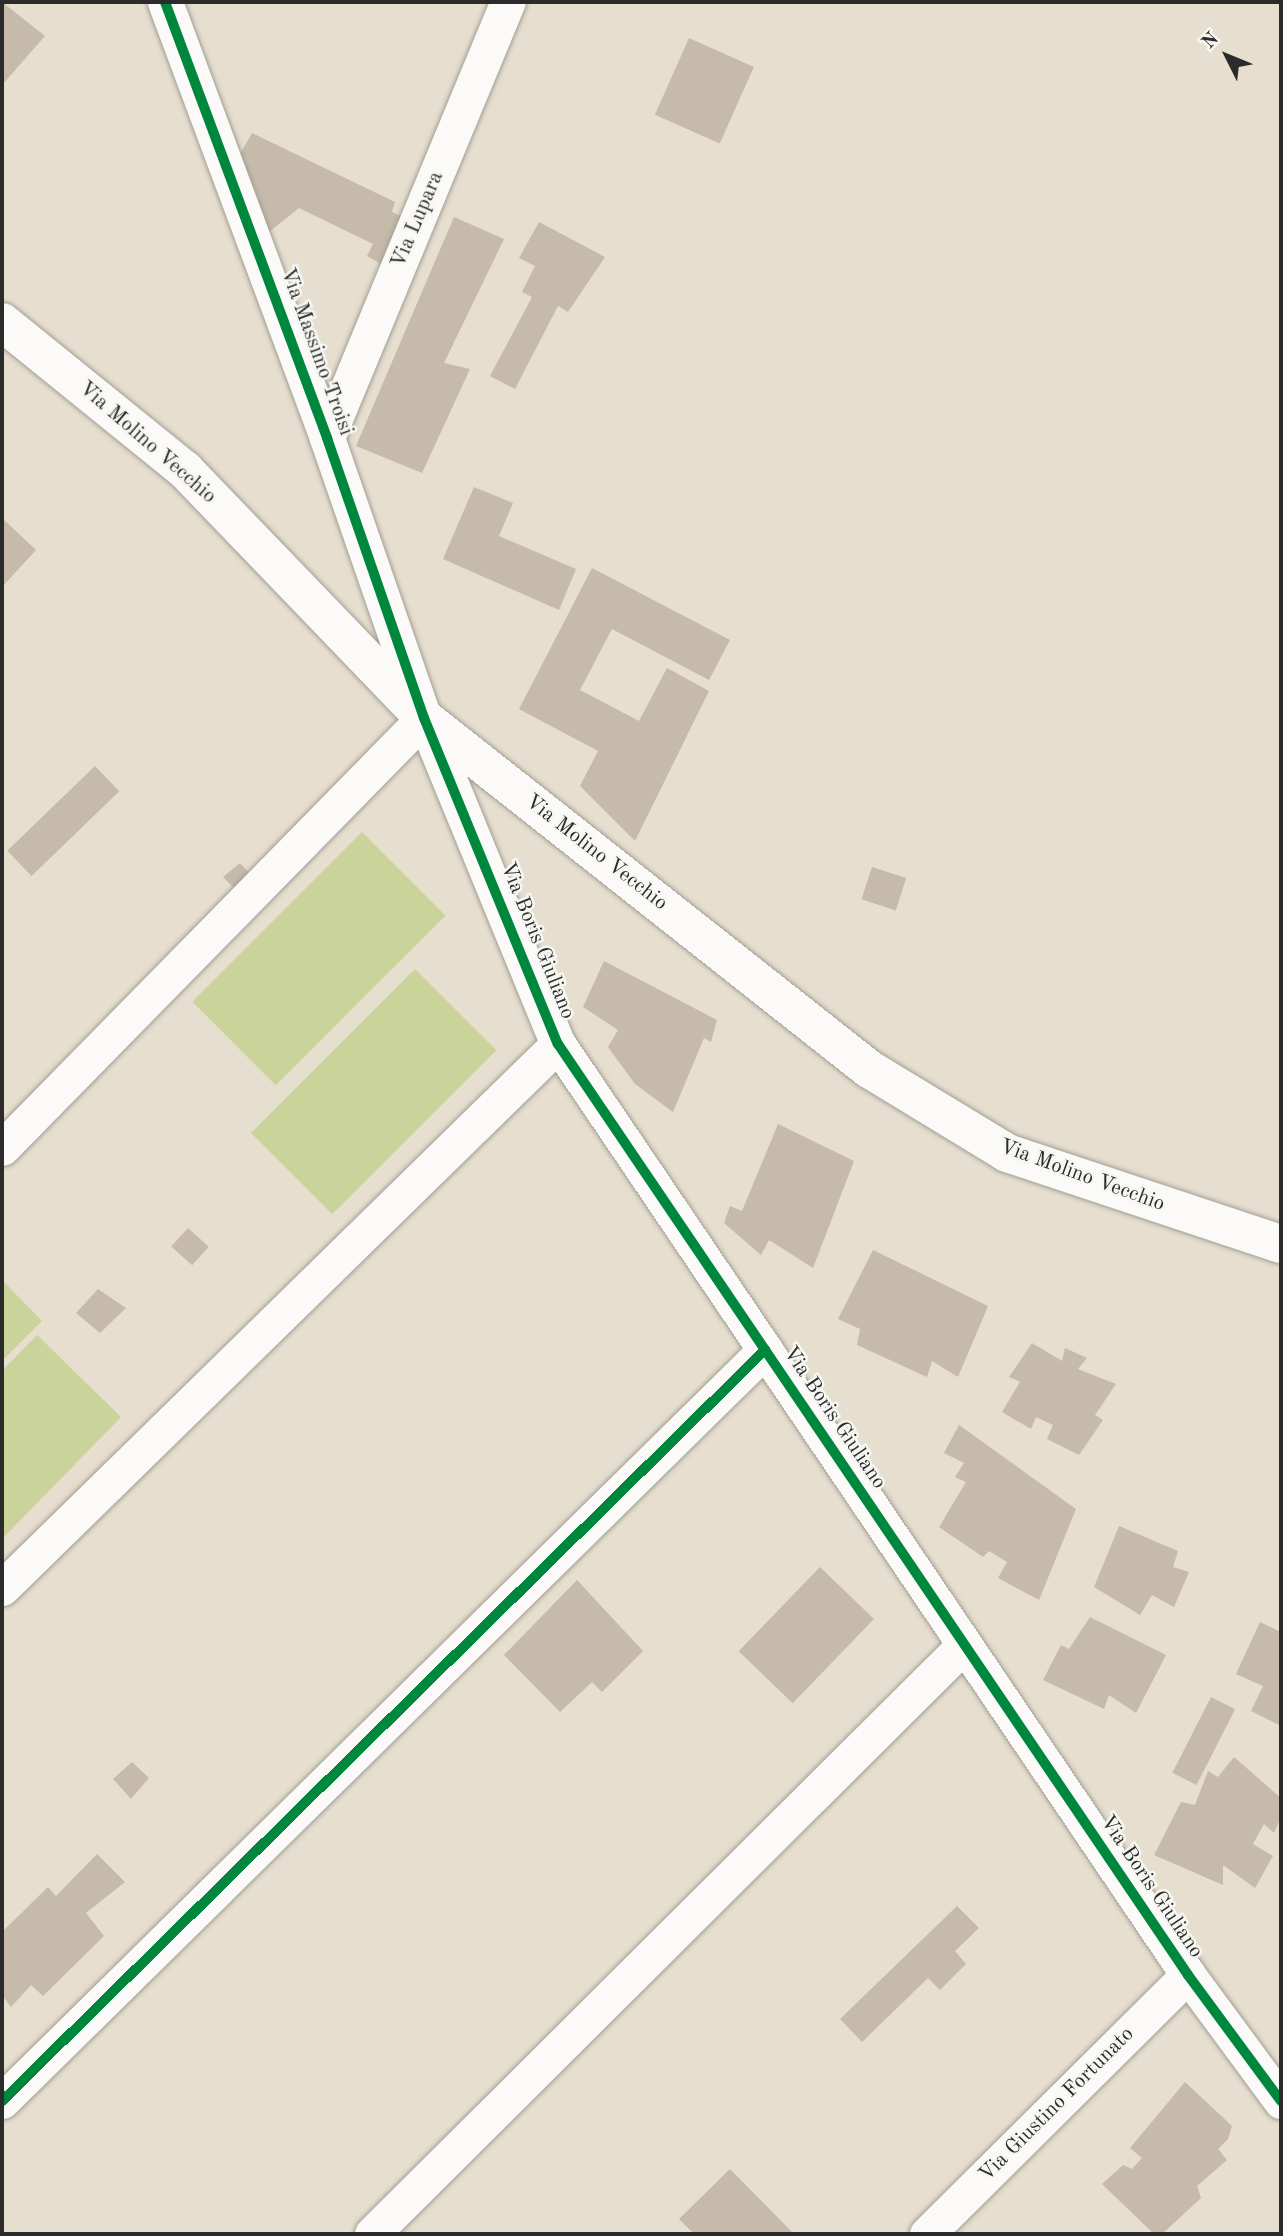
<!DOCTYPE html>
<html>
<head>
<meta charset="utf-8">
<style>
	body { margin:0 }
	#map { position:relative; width:1283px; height:2236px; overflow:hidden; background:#e6dece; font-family:"Old Standard TT",serif }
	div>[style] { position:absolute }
	.green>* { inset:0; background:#c9d39a; transform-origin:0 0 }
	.building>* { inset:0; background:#c6baaa; transform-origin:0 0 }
	.roads { filter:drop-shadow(0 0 2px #a29e95) drop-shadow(0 0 2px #a29e95) }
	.street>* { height:35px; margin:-17.5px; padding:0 17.5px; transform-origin:17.5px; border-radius:17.5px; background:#fbfaf8 }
	.secondary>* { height:38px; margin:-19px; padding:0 19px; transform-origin:19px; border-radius:19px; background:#fbfaf8 }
	.cycleway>* { height:10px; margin:-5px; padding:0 5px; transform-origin:5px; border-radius:5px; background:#00873e }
	span { translate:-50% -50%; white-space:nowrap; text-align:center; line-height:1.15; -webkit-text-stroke:5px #f6f6f2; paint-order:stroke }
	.street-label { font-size:21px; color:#2b2b2b }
	.frame { position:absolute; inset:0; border:4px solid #2b2b2b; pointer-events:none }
	.north { position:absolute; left:1192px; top:21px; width:70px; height:70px; -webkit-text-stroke:5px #f6f6f2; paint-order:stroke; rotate:313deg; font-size:19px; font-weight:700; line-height:28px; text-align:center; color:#2b2b2b }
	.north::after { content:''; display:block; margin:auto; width:24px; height:32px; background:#2b2b2b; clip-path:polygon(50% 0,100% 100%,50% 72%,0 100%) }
</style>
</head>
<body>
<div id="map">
	<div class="green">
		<div style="left:362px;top:832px;width:118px;height:240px;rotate:45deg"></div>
		<div style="left:415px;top:969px;width:115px;height:232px;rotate:45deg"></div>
		<div style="clip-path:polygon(2px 1280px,42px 1321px,2px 1361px)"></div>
		<div style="clip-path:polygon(37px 1335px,121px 1417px,2px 1539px,2px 1371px)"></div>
	</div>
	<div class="building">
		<div style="clip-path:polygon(2px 2px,45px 36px,2px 85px)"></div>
		<div style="left:689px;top:38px;width:71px;height:84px;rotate:24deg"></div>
		<div style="clip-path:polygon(252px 133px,395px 202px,392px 212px,410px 220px,388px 268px,367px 256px,373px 244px,299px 208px,264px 236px,240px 154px)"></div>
		<div style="clip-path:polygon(454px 217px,504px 239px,444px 363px,470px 369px,422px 473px,356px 446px)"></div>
		<div style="clip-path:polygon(539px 222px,605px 257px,568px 312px,558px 306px,515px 389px,490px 376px,532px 297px,522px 292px,535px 266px,519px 258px)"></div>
		<div style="clip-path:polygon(474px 487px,513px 503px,499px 536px,576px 569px,559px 610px,443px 559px)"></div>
		<div style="clip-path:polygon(2px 518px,36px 550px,2px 587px)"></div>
		<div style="clip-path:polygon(592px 568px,730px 640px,709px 680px,612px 629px,580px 690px,639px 721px,667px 668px,709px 691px,635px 841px,580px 786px,598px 751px,519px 709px)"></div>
		<div style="left:95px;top:766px;width:35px;height:122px;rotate:46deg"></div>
		<div style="clip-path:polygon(240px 863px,250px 874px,235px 889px,223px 877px)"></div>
		<div style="left:872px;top:867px;width:36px;height:34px;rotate:18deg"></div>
		<div style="clip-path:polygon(604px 961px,717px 1020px,711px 1042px,704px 1038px,673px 1112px,635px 1084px,608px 1047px,618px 1030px,583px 1007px)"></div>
		<div style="clip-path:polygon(778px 1124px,854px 1161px,813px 1268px,769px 1240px,761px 1255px,724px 1223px,730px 1206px,742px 1211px)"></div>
		<div style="left:188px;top:1228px;width:28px;height:25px;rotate:42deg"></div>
		<div style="clip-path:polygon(873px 1250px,988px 1306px,958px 1377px,932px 1361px,927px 1377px,857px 1345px,860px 1329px,838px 1319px)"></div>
		<div style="clip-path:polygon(98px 1289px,126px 1308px,100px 1333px,76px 1313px)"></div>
		<div style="clip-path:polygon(1032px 1343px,1062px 1361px,1065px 1348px,1087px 1358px,1078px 1369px,1116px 1384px,1095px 1415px,1103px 1420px,1079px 1455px,1047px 1439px,1053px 1425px,1036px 1417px,1031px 1429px,1002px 1412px,1020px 1382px,1009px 1377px)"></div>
		<div style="clip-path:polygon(959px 1425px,1076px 1509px,1039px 1600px,998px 1578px,1007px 1562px,989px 1551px,983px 1557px,939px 1527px,966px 1482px,955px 1477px,964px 1463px,944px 1453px)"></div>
		<div style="clip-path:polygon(1119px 1526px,1178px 1551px,1173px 1567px,1189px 1572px,1174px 1607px,1152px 1595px,1140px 1615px,1094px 1587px)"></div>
		<div style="left:820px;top:1567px;width:75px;height:117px;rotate:44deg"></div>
		<div style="clip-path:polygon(577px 1580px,643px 1651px,602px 1692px,592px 1682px,560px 1712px,504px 1655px)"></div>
		<div style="clip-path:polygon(1090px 1617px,1166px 1655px,1136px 1713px,1109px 1695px,1104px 1709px,1043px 1680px,1061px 1645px,1069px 1649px)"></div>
		<div style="clip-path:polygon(1260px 1622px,1281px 1632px,1281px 1726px,1251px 1711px,1263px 1686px,1236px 1674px)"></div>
		<div style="left:1211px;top:1697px;width:27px;height:85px;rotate:27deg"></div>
		<div style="clip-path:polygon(1234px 1757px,1281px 1798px,1281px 1817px,1274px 1833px,1264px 1824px,1253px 1844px,1273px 1856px,1255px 1888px,1223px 1865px,1223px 1885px,1154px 1855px,1181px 1802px,1195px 1805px,1208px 1771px,1218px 1777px)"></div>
		<div style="clip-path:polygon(132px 1762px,149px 1778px,131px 1799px,113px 1779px)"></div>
		<div style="clip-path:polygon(97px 1854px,125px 1882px,86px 1913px,104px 1936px,43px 1996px,31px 1985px,11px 2007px,2px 1995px,2px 1932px,48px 1887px,56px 1896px)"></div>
		<div style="clip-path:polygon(957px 1906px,979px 1928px,955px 1951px,966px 1964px,940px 1990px,928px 1978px,862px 2042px,840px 2019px)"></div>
		<div style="clip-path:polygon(1185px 2082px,1232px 2126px,1228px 2139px,1218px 2149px,1227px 2160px,1197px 2186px,1201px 2198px,1162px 2234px,1154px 2234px,1102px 2184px,1123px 2165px,1132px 2169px,1142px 2158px,1130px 2148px)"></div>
		<div style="clip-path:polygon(730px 2169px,794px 2234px,694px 2234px,679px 2219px)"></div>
	</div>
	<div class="roads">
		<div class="street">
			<div style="left:165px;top:2px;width:465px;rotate:69.6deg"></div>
			<div style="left:327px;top:438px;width:296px;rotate:70.9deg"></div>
			<div style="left:424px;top:718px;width:352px;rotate:67.7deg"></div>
			<div style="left:558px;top:1044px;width:1124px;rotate:55.91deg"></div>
			<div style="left:1188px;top:1975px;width:157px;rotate:53.6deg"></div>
			<div style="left:327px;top:438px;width:472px;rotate:-67.5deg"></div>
			<div style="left:2px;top:1148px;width:602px;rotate:-45.54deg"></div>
			<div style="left:2px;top:1588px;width:778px;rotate:-44.37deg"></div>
			<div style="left:2px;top:2101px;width:1071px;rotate:-44.55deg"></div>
			<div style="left:372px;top:2234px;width:835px;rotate:-44.85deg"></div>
			<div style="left:927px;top:2234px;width:368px;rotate:-44.8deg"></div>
		</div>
		<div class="secondary">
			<div style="left:2px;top:322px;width:235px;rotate:39deg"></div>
			<div style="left:185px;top:470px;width:344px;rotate:46.1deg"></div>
			<div style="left:424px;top:718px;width:567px;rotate:38.27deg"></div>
			<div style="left:869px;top:1069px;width:162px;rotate:31.3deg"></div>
			<div style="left:1007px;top:1153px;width:289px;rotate:18.4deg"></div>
		</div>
	</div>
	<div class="cycleway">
		<div style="left:165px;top:2px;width:465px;rotate:69.6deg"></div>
		<div style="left:327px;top:438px;width:296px;rotate:70.9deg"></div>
		<div style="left:424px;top:718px;width:352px;rotate:67.7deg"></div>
		<div style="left:558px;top:1044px;width:1124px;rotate:55.91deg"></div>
		<div style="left:1188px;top:1975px;width:157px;rotate:53.6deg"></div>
		<div style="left:2px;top:2101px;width:1071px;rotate:-44.55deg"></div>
	</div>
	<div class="street-label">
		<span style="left:418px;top:220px;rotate:-67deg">Via Lupara</span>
		<span style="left:316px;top:352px;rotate:70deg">Via Massimo Troisi</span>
		<span style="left:147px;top:443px;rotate:41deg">Via Molino Vecchio</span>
		<span style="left:596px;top:853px;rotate:38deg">Via Molino Vecchio</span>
		<span style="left:537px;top:941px;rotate:68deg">Via Boris Giuliano</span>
		<span style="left:1082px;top:1176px;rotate:20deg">Via Molino Vecchio</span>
		<span style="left:834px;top:1418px;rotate:56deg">Via Boris Giuliano</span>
		<span style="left:1151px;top:1887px;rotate:56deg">Via Boris Giuliano</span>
		<span style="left:1057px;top:2105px;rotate:-45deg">Via Giustino Fortunato</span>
	</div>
	<div class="frame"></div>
	<div class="north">N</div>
</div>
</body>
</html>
